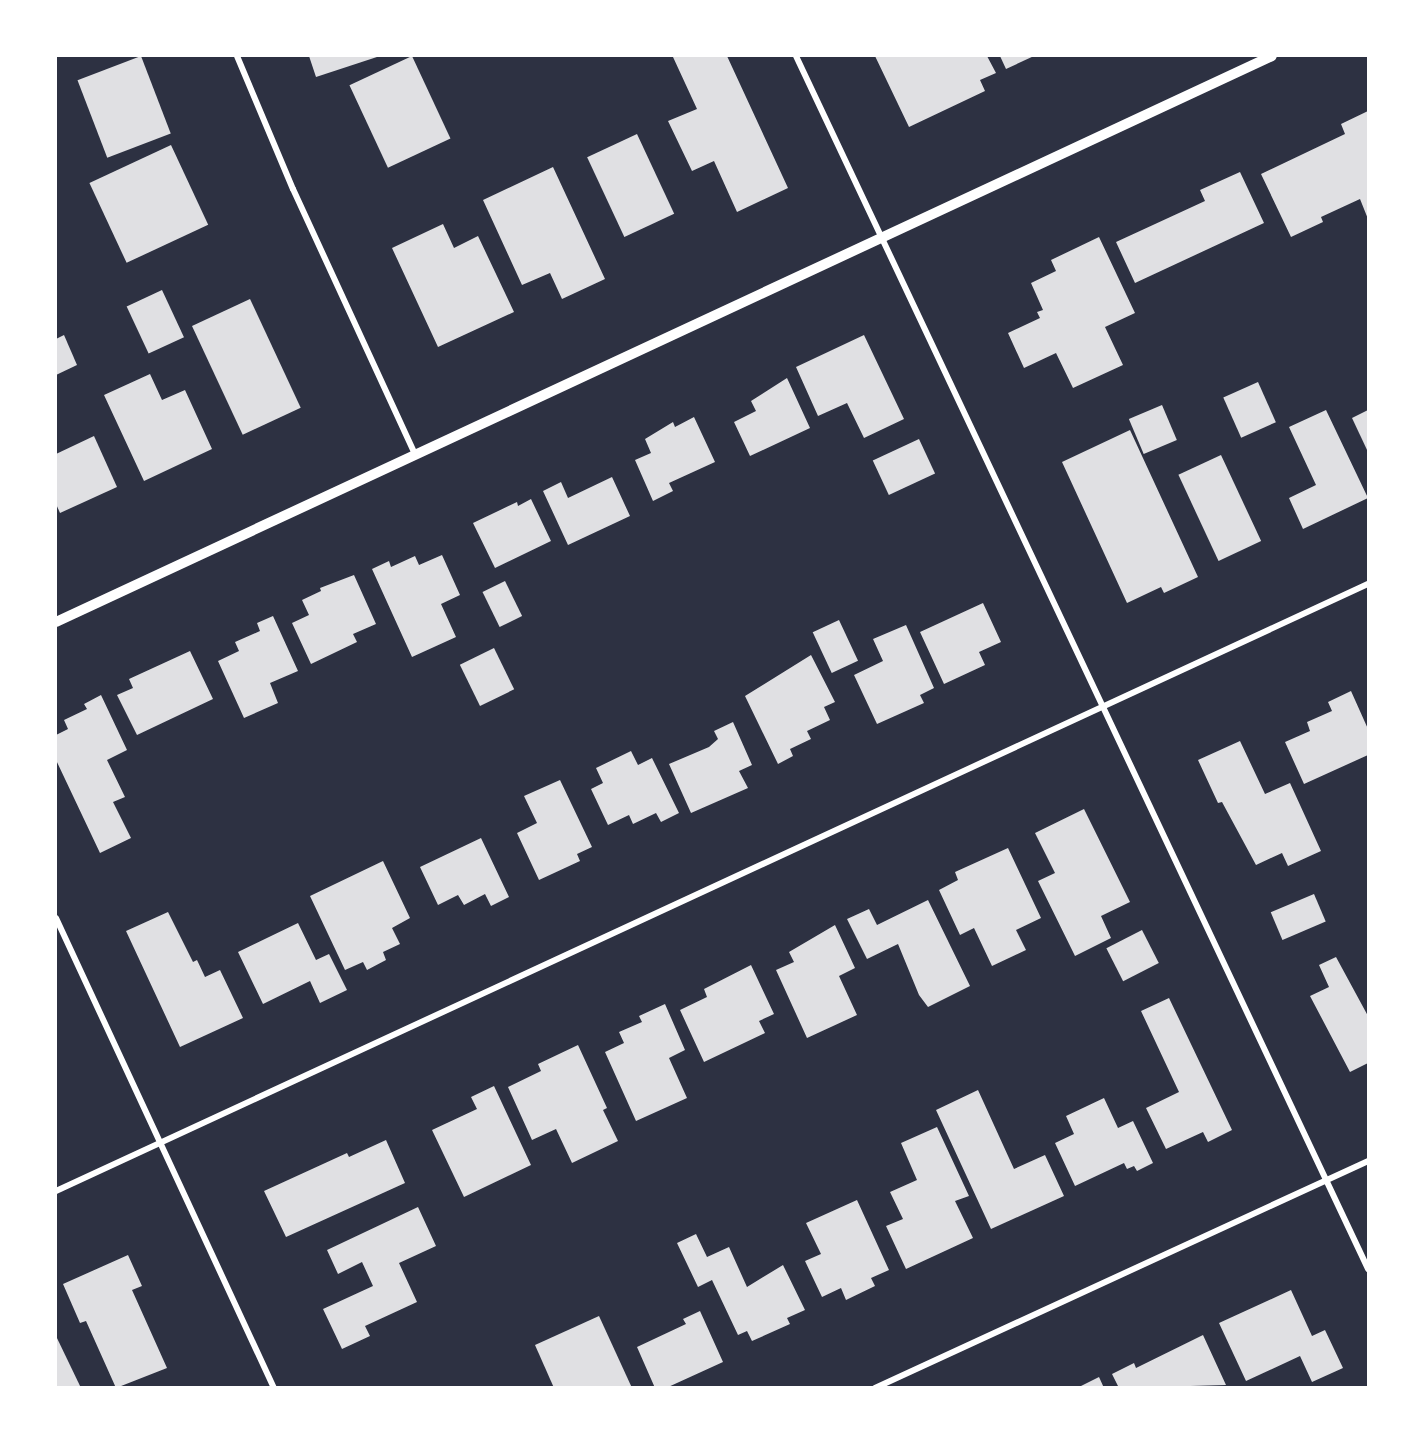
<!DOCTYPE html>
<html>
<head>
<meta charset="utf-8">
<style>
	body { margin:0 }
	#map { position:relative; width:1424px; height:1443px; overflow:hidden; background:#2d3142; font-family:Figtree,sans-serif }
	div>[style] { position:absolute }
	.building>* { inset:0; background:#e0e0e3; transform-origin:0 0 }
	.minor>* { height:6px; margin:-3px; padding:0 3px; transform-origin:3px; border-radius:3px; background:#fff }
	.tertiary>* { height:10px; margin:-5px; padding:0 5px; transform-origin:5px; border-radius:5px; background:#fff }
	span { translate:-50% -50%; white-space:nowrap; text-align:center; line-height:1.15; -webkit-text-stroke:4.5px #fff; paint-order:stroke }
	.frame { position:absolute; inset:0; border:57px solid #fff; pointer-events:none }
</style>
</head>
<body>
<div id="map">
	<div class="building">
		<div style="left:141px;top:56px;width:83px;height:68px;rotate:69deg"></div>
		<div style="clip-path:polygon(309px 56px,380px 56px,316px 77px)"></div>
		<div style="left:412px;top:56px;width:91px;height:69px;rotate:65deg"></div>
		<div style="clip-path:polygon(727px 56px,788px 188px,737px 212px,714px 161px,692px 171px,668px 121px,697px 109px,673px 57px)"></div>
		<div style="clip-path:polygon(875px 56px,987px 56px,996px 73px,980px 80px,985px 91px,909px 127px)"></div>
		<div style="clip-path:polygon(1000px 56px,1034px 56px,1006px 69px)"></div>
		<div style="clip-path:polygon(1368px 111px,1368px 219px,1360px 199px,1321px 217px,1323px 222px,1291px 237px,1261px 174px,1345px 134px,1341px 124px)"></div>
		<div style="left:637px;top:134px;width:88px;height:55px;rotate:65deg"></div>
		<div style="left:171px;top:145px;width:88px;height:90px;rotate:65deg"></div>
		<div style="clip-path:polygon(553px 167px,605px 279px,562px 299px,550px 273px,522px 285px,483px 200px)"></div>
		<div style="clip-path:polygon(1240px 172px,1264px 223px,1135px 283px,1116px 242px,1205px 201px,1200px 190px)"></div>
		<div style="clip-path:polygon(443px 224px,454px 248px,478px 236px,514px 312px,438px 347px,392px 248px)"></div>
		<div style="clip-path:polygon(1099px 237px,1135px 313px,1105px 327px,1123px 365px,1073px 388px,1056px 353px,1024px 368px,1008px 333px,1040px 318px,1037px 312px,1043px 310px,1031px 283px,1056px 271px,1051px 260px)"></div>
		<div style="left:162px;top:290px;width:52px;height:39px;rotate:65deg"></div>
		<div style="left:250px;top:299px;width:120px;height:64px;rotate:65deg"></div>
		<div style="clip-path:polygon(64px 335px,77px 365px,56px 375px,56px 339px)"></div>
		<div style="clip-path:polygon(864px 335px,904px 419px,864px 438px,847px 403px,818px 416px,796px 367px)"></div>
		<div style="clip-path:polygon(150px 374px,162px 400px,185px 390px,212px 449px,144px 481px,104px 395px)"></div>
		<div style="clip-path:polygon(787px 378px,810px 428px,750px 456px,734px 422px,756px 411px,751px 401px)"></div>
		<div style="left:1258px;top:382px;width:44px;height:38px;rotate:66deg"></div>
		<div style="left:1162px;top:405px;width:38px;height:36px;rotate:67deg"></div>
		<div style="clip-path:polygon(1326px 410px,1368px 498px,1303px 529px,1289px 498px,1316px 485px,1289px 427px)"></div>
		<div style="clip-path:polygon(1368px 410px,1368px 452px,1352px 418px)"></div>
		<div style="clip-path:polygon(694px 417px,715px 462px,669px 483px,673px 491px,653px 501px,635px 460px,651px 453px,645px 439px,673px 422px,675px 427px)"></div>
		<div style="clip-path:polygon(1130px 430px,1198px 577px,1164px 593px,1161px 587px,1127px 603px,1062px 462px)"></div>
		<div style="clip-path:polygon(94px 436px,117px 487px,60px 513px,56px 504px,56px 454px)"></div>
		<div style="left:919px;top:439px;width:38px;height:51px;rotate:65deg"></div>
		<div style="left:1221px;top:455px;width:95px;height:47px;rotate:65deg"></div>
		<div style="clip-path:polygon(612px 477px,630px 516px,568px 545px,543px 491px,561px 482px,568px 498px)"></div>
		<div style="clip-path:polygon(531px 499px,551px 541px,495px 568px,473px 523px,517px 502px,518px 506px)"></div>
		<div style="clip-path:polygon(442px 555px,460px 595px,441px 604px,456px 637px,412px 657px,372px 569px,389px 561px,391px 567px,415px 556px,419px 565px)"></div>
		<div style="clip-path:polygon(354px 575px,376px 624px,353px 634px,357px 642px,311px 664px,292px 623px,309px 615px,302px 600px,321px 591px,320px 588px)"></div>
		<div style="left:505px;top:581px;width:39px;height:25px;rotate:64deg"></div>
		<div style="clip-path:polygon(983px 603px,1001px 642px,979px 652px,985px 665px,944px 684px,920px 632px)"></div>
		<div style="clip-path:polygon(273px 616px,298px 671px,270px 683px,278px 703px,244px 718px,218px 661px,239px 651px,235px 642px,260px 631px,257px 623px)"></div>
		<div style="left:839px;top:620px;width:45px;height:29px;rotate:65deg"></div>
		<div style="clip-path:polygon(906px 625px,934px 688px,920px 695px,924px 703px,877px 724px,854px 675px,883px 661px,873px 639px)"></div>
		<div style="left:494px;top:648px;width:46px;height:38px;rotate:64deg"></div>
		<div style="clip-path:polygon(190px 651px,213px 699px,137px 735px,117px 695px,133px 688px,129px 679px)"></div>
		<div style="clip-path:polygon(811px 655px,835px 702px,824px 707px,830px 720px,807px 731px,811px 739px,790px 749px,793px 756px,778px 764px,745px 696px)"></div>
		<div style="clip-path:polygon(1351px 691px,1368px 729px,1368px 755px,1304px 784px,1285px 742px,1310px 731px,1307px 722px,1332px 711px,1328px 702px)"></div>
		<div style="clip-path:polygon(101px 695px,127px 750px,107px 760px,125px 797px,113px 802px,131px 838px,100px 853px,56px 760px,56px 735px,68px 729px,64px 720px,87px 709px,84px 704px)"></div>
		<div style="clip-path:polygon(733px 722px,752px 765px,739px 771px,748px 788px,691px 813px,669px 764px,709px 747px,718px 739px,714px 731px)"></div>
		<div style="clip-path:polygon(1240px 741px,1265px 794px,1290px 783px,1321px 851px,1288px 866px,1282px 853px,1256px 865px,1222px 802px,1218px 803px,1198px 760px)"></div>
		<div style="clip-path:polygon(631px 751px,638px 765px,652px 758px,679px 813px,661px 822px,656px 813px,633px 824px,629px 815px,608px 825px,591px 789px,603px 783px,596px 768px)"></div>
		<div style="clip-path:polygon(560px 780px,592px 847px,577px 854px,580px 861px,539px 880px,517px 833px,537px 823px,524px 796px)"></div>
		<div style="clip-path:polygon(1084px 809px,1130px 902px,1101px 916px,1111px 938px,1075px 956px,1038px 881px,1055px 873px,1035px 833px)"></div>
		<div style="clip-path:polygon(481px 838px,509px 897px,491px 906px,485px 894px,464px 905px,458px 895px,438px 905px,420px 867px)"></div>
		<div style="clip-path:polygon(1008px 848px,1041px 918px,1016px 930px,1026px 950px,992px 966px,974px 928px,960px 935px,939px 890px,958px 880px,955px 872px)"></div>
		<div style="clip-path:polygon(383px 861px,410px 918px,392px 928px,400px 944px,383px 952px,386px 960px,367px 970px,363px 962px,345px 970px,310px 896px)"></div>
		<div style="left:1314px;top:894px;width:30px;height:47px;rotate:67deg"></div>
		<div style="clip-path:polygon(928px 900px,970px 986px,928px 1007px,919px 995px,898px 944px,867px 959px,847px 919px,869px 909px,877px 925px)"></div>
		<div style="clip-path:polygon(168px 912px,193px 962px,197px 960px,205px 977px,220px 970px,243px 1018px,180px 1047px,126px 931px)"></div>
		<div style="clip-path:polygon(298px 923px,316px 960px,329px 954px,347px 990px,320px 1003px,310px 981px,263px 1004px,238px 952px)"></div>
		<div style="clip-path:polygon(835px 925px,855px 968px,839px 976px,857px 1015px,807px 1038px,776px 970px,794px 962px,789px 952px)"></div>
		<div style="left:1142px;top:930px;width:37px;height:40px;rotate:63deg"></div>
		<div style="clip-path:polygon(1336px 957px,1368px 1016px,1368px 1063px,1350px 1072px,1310px 996px,1329px 987px,1319px 965px)"></div>
		<div style="clip-path:polygon(751px 965px,774px 1014px,759px 1021px,765px 1033px,704px 1062px,680px 1010px,707px 997px,704px 989px)"></div>
		<div style="clip-path:polygon(1169px 998px,1232px 1130px,1208px 1142px,1203px 1132px,1166px 1149px,1146px 1108px,1179px 1092px,1141px 1011px)"></div>
		<div style="clip-path:polygon(665px 1004px,685px 1050px,669px 1058px,687px 1098px,636px 1121px,605px 1052px,624px 1043px,619px 1032px,642px 1022px,639px 1016px)"></div>
		<div style="clip-path:polygon(578px 1045px,607px 1108px,603px 1110px,618px 1141px,572px 1163px,556px 1129px,532px 1140px,508px 1087px,541px 1071px,538px 1064px)"></div>
		<div style="clip-path:polygon(494px 1086px,531px 1165px,464px 1197px,432px 1130px,477px 1109px,471px 1097px)"></div>
		<div style="clip-path:polygon(978px 1090px,1014px 1169px,1045px 1155px,1064px 1196px,991px 1229px,936px 1110px)"></div>
		<div style="clip-path:polygon(1104px 1098px,1118px 1128px,1133px 1121px,1153px 1163px,1137px 1171px,1134px 1166px,1127px 1169px,1124px 1163px,1075px 1186px,1055px 1143px,1074px 1134px,1066px 1116px)"></div>
		<div style="clip-path:polygon(937px 1127px,969px 1196px,955px 1201px,973px 1238px,906px 1269px,886px 1226px,903px 1219px,890px 1192px,917px 1180px,901px 1143px)"></div>
		<div style="clip-path:polygon(386px 1140px,405px 1183px,286px 1237px,264px 1191px,347px 1153px,349px 1157px)"></div>
		<div style="clip-path:polygon(857px 1200px,889px 1270px,871px 1278px,875px 1286px,846px 1300px,841px 1288px,822px 1297px,805px 1261px,821px 1254px,806px 1223px)"></div>
		<div style="clip-path:polygon(418px 1207px,436px 1246px,399px 1263px,417px 1302px,365px 1326px,370px 1336px,342px 1349px,323px 1309px,373px 1286px,362px 1262px,338px 1274px,327px 1250px)"></div>
		<div style="clip-path:polygon(696px 1234px,707px 1257px,729px 1247px,747px 1287px,783px 1265px,805px 1310px,787px 1318px,790px 1324px,752px 1341px,747px 1331px,738px 1335px,712px 1280px,698px 1287px,677px 1243px)"></div>
		<div style="clip-path:polygon(128px 1255px,142px 1286px,132px 1290px,167px 1368px,116px 1388px,86px 1321px,80px 1323px,63px 1284px)"></div>
		<div style="clip-path:polygon(1291px 1290px,1312px 1336px,1325px 1330px,1343px 1368px,1312px 1382px,1300px 1356px,1246px 1381px,1219px 1323px)"></div>
		<div style="clip-path:polygon(700px 1311px,723px 1362px,666px 1388px,655px 1388px,637px 1347px,686px 1324px,683px 1319px)"></div>
		<div style="clip-path:polygon(599px 1316px,632px 1388px,554px 1388px,535px 1345px)"></div>
		<div style="clip-path:polygon(1203px 1335px,1226px 1385px,1119px 1388px,1112px 1374px,1134px 1363px,1136px 1368px)"></div>
		<div style="clip-path:polygon(56px 1336px,81px 1388px,56px 1388px)"></div>
		<div style="clip-path:polygon(1099px 1377px,1104px 1388px,1077px 1388px)"></div>
	</div>
	<div class="minor">
		<div style="left:237px;top:56px;width:144px;rotate:67.2deg"></div>
		<div style="left:293px;top:189px;width:289px;rotate:65.3deg"></div>
		<div style="left:796px;top:56px;width:1341px;rotate:64.75deg"></div>
		<div style="left:56px;top:918px;width:518px;rotate:65.12deg"></div>
		<div style="left:56px;top:1191px;width:1446px;rotate:-24.83deg"></div>
		<div style="left:875px;top:1388px;width:543px;rotate:-24.72deg"></div>
	</div>
	<div class="tertiary">
		<div style="left:56px;top:622px;width:1341px;rotate:-24.96deg"></div>
	</div>
	<div class="frame"></div>
</div>
</body>
</html>
